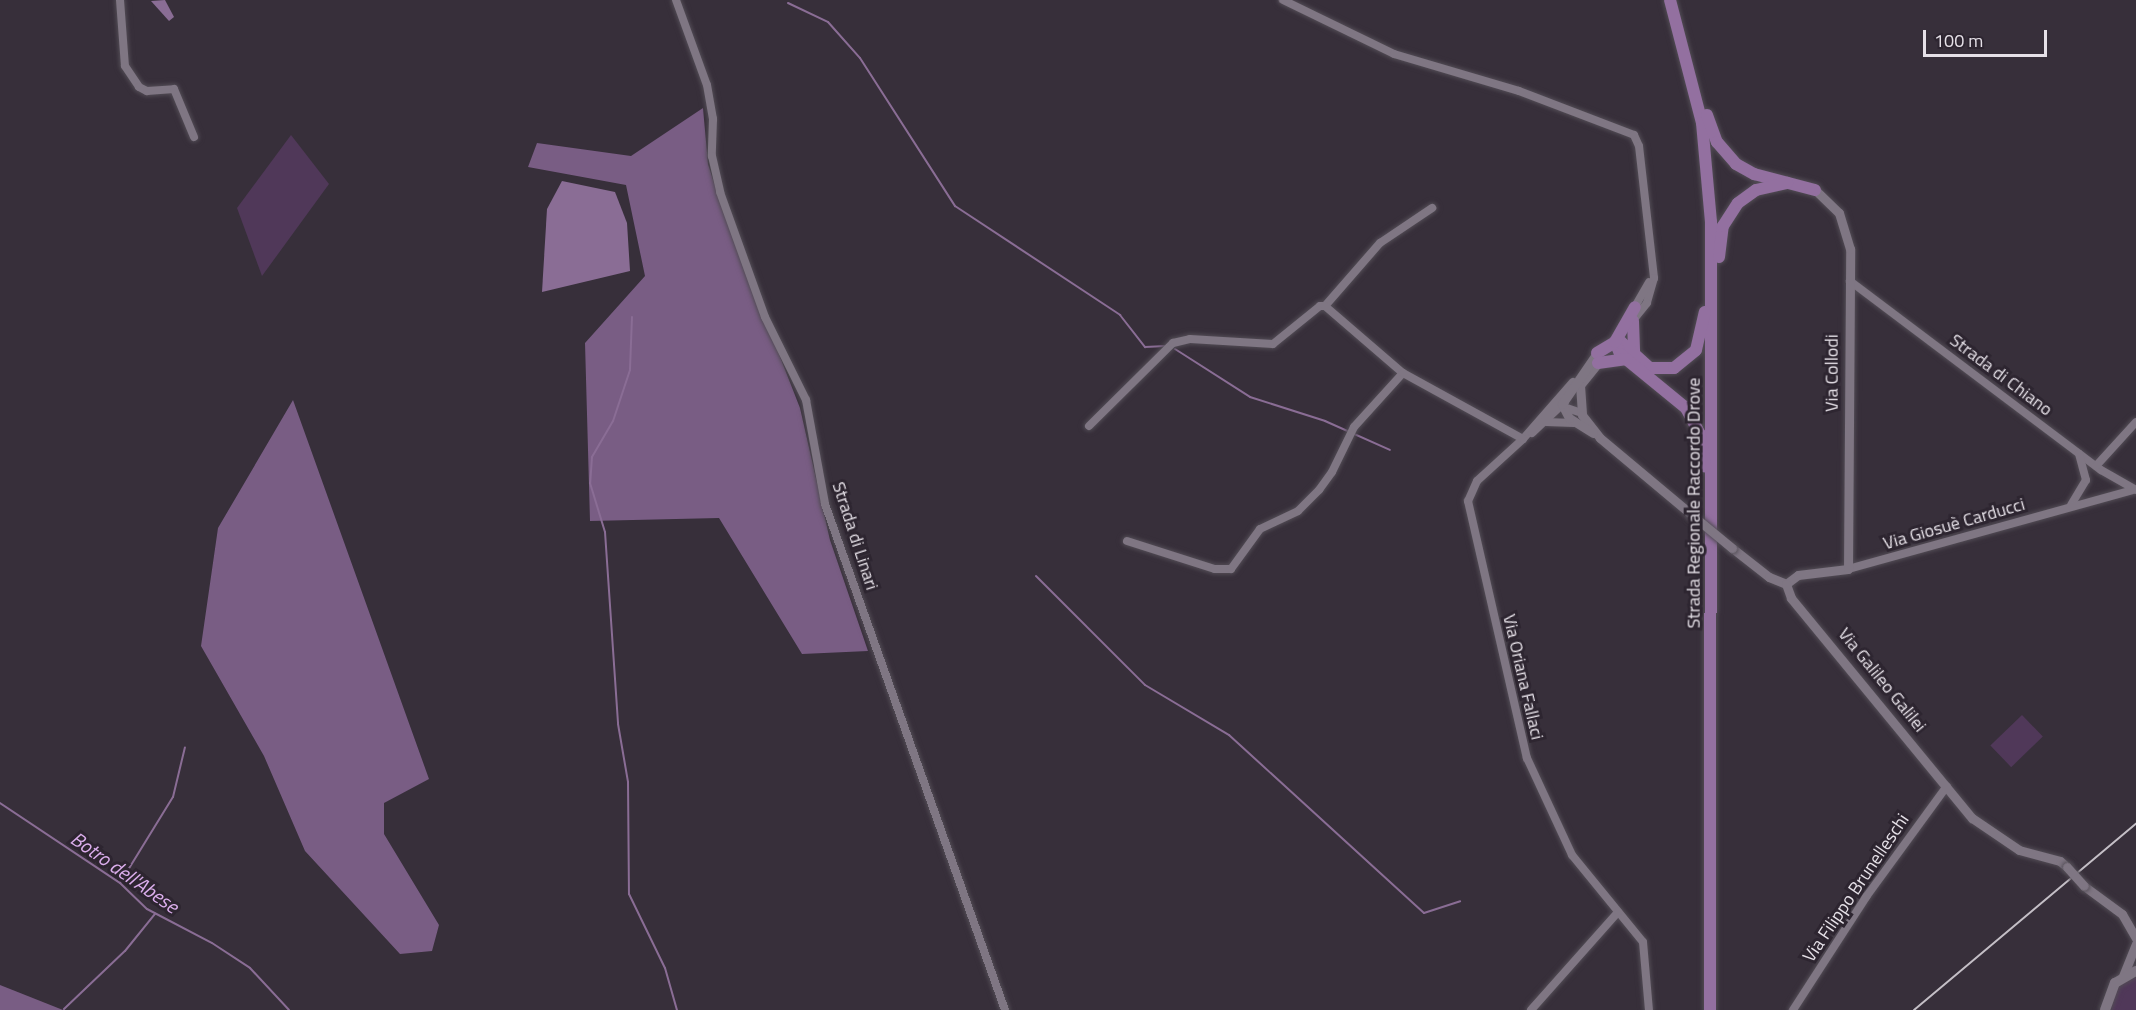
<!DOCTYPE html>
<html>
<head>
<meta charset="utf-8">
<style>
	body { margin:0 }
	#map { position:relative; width:2136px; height:1010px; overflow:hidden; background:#372f3a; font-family:"Titillium Web",sans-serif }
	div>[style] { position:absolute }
	.green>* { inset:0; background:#503859; transform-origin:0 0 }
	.forest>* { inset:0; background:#795d84 }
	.water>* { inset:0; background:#8a6d95 }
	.stream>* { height:2px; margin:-1px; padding:0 1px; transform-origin:1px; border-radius:1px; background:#8a6d95 }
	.roads { filter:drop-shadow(0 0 2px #524c55) drop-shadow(0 0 2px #524c55) }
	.minor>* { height:8px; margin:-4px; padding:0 4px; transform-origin:4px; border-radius:4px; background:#7f7683 }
	.tertiary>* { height:9px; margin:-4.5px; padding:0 4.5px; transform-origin:4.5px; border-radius:4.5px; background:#7f7683 }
	.secondary>* { height:10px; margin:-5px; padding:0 5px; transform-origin:5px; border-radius:5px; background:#7f7683 }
	.primary>* { height:12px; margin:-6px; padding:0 6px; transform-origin:6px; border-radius:6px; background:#9370a0 }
	.rail>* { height:2px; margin:-1px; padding:0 1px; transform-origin:1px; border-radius:1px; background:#c4bfc6 }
	.bridges { filter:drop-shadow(0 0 2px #524c55) drop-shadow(0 0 2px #524c55) }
	.tertiary-bridge>* { height:9px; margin:-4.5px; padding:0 4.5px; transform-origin:4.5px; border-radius:4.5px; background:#7f7683 }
	span { translate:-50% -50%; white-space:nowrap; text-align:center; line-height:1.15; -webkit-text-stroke:6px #2d2530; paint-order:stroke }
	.street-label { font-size:18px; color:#e6e1e8 }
	.water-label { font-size:20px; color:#dbaeec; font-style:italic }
	.scale { position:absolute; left:1923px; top:30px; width:124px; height:27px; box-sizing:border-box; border:3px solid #e6e1e8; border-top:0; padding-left:8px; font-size:18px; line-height:21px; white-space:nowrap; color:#e6e1e8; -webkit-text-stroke:4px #2d2530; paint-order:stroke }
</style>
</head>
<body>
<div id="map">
	<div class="green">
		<div style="clip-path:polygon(291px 135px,329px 184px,262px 276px,237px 208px)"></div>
		<div style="left:2022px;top:715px;width:30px;height:44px;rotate:46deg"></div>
		<div style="clip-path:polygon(2136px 977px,2136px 1010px,2111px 1010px,2114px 993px,2121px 984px)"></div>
	</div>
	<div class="forest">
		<div style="clip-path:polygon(703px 108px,708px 164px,723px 211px,800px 408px,830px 540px,868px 651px,802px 654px,719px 518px,590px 521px,585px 343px,645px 276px,626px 185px,528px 167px,537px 143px,631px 156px)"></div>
		<div style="clip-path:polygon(293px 400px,429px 779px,384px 803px,384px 834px,439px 925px,432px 951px,400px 954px,305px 851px,264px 756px,201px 646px,218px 528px)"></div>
		<div style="clip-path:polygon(0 985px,63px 1010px,0 1010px)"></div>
	</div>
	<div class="water">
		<div style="clip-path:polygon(165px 0,174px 17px,169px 21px,151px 1px)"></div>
		<div style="clip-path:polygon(562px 181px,615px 192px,627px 223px,630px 271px,542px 292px,547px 209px)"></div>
	</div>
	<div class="stream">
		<div style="left:788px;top:3px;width:44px;rotate:25.4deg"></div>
		<div style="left:828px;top:22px;width:48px;rotate:48.4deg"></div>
		<div style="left:860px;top:58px;width:176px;rotate:57.3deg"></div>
		<div style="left:955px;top:206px;width:198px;rotate:33.4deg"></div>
		<div style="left:1120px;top:315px;width:41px;rotate:52deg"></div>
		<div style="left:1145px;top:347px;width:21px;rotate:-3deg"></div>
		<div style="left:632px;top:317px;width:53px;rotate:92.2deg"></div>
		<div style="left:630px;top:370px;width:54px;rotate:108.4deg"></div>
		<div style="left:613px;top:421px;width:42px;rotate:120.3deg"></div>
		<div style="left:592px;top:457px;width:26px;rotate:94deg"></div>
		<div style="left:590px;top:483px;width:51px;rotate:73deg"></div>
		<div style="left:605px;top:532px;width:192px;rotate:86.1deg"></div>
		<div style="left:618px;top:724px;width:59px;rotate:80.2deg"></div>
		<div style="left:628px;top:782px;width:112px;rotate:89.5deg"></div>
		<div style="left:629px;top:894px;width:82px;rotate:64.1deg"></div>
		<div style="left:665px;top:968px;width:44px;rotate:74.1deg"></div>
		<div style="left:1175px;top:349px;width:89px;rotate:32.6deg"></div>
		<div style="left:1250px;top:397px;width:79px;rotate:17.7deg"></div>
		<div style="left:1325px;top:421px;width:71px;rotate:24deg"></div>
		<div style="left:1036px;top:576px;width:154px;rotate:45deg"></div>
		<div style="left:1145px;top:685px;width:98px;rotate:30.8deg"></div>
		<div style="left:1229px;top:735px;width:264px;rotate:42.4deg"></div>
		<div style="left:1424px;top:913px;width:38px;rotate:-18deg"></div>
		<div style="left:0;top:803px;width:144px;rotate:33.7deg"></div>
		<div style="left:120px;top:883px;width:37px;rotate:44deg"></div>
		<div style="left:147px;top:909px;width:73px;rotate:27.6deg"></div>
		<div style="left:212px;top:943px;width:45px;rotate:33.3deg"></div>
		<div style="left:250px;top:968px;width:57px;rotate:47.1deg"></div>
		<div style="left:120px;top:883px;width:101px;rotate:-58.4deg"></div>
		<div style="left:173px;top:797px;width:51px;rotate:-76.5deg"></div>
		<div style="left:64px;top:1009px;width:84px;rotate:-43.6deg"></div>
		<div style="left:125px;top:951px;width:48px;rotate:-51deg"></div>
	</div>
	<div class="roads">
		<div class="minor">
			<div style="left:120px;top:0;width:66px;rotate:85.7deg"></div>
			<div style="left:125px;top:66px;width:25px;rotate:56deg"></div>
			<div style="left:139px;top:87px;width:9px;rotate:27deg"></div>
			<div style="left:147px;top:91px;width:27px;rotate:-4deg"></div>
			<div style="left:174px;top:89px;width:52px;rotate:67.4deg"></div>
			<div style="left:676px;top:0;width:90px;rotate:70deg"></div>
			<div style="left:707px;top:85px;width:35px;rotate:80deg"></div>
			<div style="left:713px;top:119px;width:37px;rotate:92deg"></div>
			<div style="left:712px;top:156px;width:37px;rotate:77deg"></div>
			<div style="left:720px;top:192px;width:133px;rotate:70.2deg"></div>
			<div style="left:765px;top:317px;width:93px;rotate:63.7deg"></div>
			<div style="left:806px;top:400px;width:106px;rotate:79.6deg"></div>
			<div style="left:825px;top:504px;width:537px;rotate:70.42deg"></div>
			<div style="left:1283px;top:0;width:123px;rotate:25.9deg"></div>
			<div style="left:1394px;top:54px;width:130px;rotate:16.5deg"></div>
			<div style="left:1519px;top:91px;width:123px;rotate:20.9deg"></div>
			<div style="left:1634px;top:135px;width:12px;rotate:66deg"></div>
			<div style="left:1639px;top:146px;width:133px;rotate:83.5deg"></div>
			<div style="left:1654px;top:278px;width:26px;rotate:106deg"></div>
			<div style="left:1647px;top:303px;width:26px;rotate:129deg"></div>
			<div style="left:1850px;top:281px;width:314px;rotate:37deg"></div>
			<div style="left:2101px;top:470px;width:40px;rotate:29.7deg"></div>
			<div style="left:1325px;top:306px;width:84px;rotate:-48.9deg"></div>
			<div style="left:1380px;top:243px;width:63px;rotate:-33.9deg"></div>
			<div style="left:1633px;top:310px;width:32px;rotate:-60deg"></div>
			<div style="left:1573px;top:382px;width:76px;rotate:131.3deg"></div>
			<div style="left:1523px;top:439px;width:62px;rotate:137.6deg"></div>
			<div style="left:1477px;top:481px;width:22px;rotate:114deg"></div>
			<div style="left:1468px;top:501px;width:264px;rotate:77.1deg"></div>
			<div style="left:1527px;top:758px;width:107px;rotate:65.1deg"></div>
			<div style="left:1572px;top:855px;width:112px;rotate:50.8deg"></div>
			<div style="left:1643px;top:942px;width:68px;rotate:85deg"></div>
			<div style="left:1561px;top:406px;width:21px;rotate:19deg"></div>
			<div style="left:1546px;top:422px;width:28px;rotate:2deg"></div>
			<div style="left:1089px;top:426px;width:118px;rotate:-44.7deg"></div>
			<div style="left:1173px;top:343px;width:17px;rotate:-13deg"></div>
			<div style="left:1190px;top:339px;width:83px;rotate:3.4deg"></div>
			<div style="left:1273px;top:344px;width:60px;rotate:-39deg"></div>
			<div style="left:1320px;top:306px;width:5px"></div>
			<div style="left:1325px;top:306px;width:103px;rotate:40.7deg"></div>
			<div style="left:1532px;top:433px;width:45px;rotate:-43.2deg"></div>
			<div style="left:2096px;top:466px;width:59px;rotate:-47.7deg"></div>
			<div style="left:2071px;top:505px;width:29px;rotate:-59deg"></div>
			<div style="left:2086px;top:480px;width:27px;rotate:-105deg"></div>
			<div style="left:1127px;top:541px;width:92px;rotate:17.7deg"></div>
			<div style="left:1215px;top:569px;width:16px"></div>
			<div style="left:1231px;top:569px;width:49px;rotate:-54.1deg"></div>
			<div style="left:1260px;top:529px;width:42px;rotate:-25.3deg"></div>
			<div style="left:1298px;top:511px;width:30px;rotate:-45deg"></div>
			<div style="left:1319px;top:490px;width:22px;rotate:-54deg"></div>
			<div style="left:1332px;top:472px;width:50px;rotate:-63.9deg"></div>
			<div style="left:1354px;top:427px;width:73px;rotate:-47.8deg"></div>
			<div style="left:1403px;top:373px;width:137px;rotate:28.8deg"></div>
			<div style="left:1848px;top:569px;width:295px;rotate:-15.5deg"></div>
			<div style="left:1531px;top:1010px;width:131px;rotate:-48.4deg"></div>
			<div style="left:1793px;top:1010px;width:135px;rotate:-57.1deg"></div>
			<div style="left:1866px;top:897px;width:137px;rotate:-53.9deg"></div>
		</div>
		<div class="tertiary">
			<div style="left:1598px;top:363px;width:28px;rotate:129deg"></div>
			<div style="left:1580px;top:385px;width:30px;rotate:86deg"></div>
			<div style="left:1582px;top:415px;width:29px;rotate:52deg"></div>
			<div style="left:1600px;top:438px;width:120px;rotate:39.9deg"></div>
			<div style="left:1593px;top:433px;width:28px;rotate:-148deg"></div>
			<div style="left:1569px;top:418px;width:16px;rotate:-117deg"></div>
			<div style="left:1562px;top:404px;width:62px;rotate:-55.5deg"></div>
			<div style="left:1732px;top:548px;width:47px;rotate:38.1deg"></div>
			<div style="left:1769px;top:577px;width:18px;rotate:22deg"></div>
			<div style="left:1786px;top:584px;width:15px;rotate:-37deg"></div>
			<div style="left:1798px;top:575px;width:50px;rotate:-6.8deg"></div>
			<div style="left:1848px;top:569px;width:320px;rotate:-89.6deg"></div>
			<div style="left:1850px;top:249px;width:38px;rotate:-107deg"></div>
			<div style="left:1839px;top:213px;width:33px;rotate:-136deg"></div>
			<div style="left:1786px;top:584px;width:15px;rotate:70deg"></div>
			<div style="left:1791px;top:598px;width:285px;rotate:50.6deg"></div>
			<div style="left:1972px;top:818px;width:57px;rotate:34.2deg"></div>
			<div style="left:2019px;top:850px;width:42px;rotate:15deg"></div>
			<div style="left:2060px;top:861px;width:9px;rotate:41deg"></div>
			<div style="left:2084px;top:886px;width:47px;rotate:36.4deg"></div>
			<div style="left:2122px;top:914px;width:28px;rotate:60deg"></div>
			<div style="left:2123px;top:976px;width:35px;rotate:-68deg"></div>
		</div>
		<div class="secondary">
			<div style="left:2105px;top:1010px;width:29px;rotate:-70deg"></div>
			<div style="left:2115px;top:983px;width:24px;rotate:-30deg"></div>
		</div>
		<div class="primary">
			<div style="left:1670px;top:0;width:127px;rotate:75.4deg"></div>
			<div style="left:1702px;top:123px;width:99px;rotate:84.8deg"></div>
			<div style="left:1711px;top:222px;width:788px;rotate:90.07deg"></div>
			<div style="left:1707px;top:115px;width:29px;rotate:70deg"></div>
			<div style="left:1717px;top:142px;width:29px;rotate:49deg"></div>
			<div style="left:1736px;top:164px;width:21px;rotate:29deg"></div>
			<div style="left:1754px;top:174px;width:63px;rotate:14.7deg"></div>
			<div style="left:1719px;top:257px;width:31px;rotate:-83deg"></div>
			<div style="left:1723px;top:226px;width:27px;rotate:-57deg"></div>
			<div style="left:1738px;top:203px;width:22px;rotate:-36deg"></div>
			<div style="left:1756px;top:190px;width:32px;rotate:-13deg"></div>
			<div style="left:1633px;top:321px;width:31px;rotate:88deg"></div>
			<div style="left:1615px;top:342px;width:6px"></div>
			<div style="left:1621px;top:342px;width:39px;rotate:42deg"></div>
			<div style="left:1650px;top:368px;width:24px"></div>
			<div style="left:1674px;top:368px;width:28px;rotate:-39deg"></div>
			<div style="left:1696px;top:350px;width:39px;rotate:-77deg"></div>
			<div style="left:1615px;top:342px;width:13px;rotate:67deg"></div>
			<div style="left:1620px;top:354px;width:85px;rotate:39.3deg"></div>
			<div style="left:1686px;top:408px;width:30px;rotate:62deg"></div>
			<div style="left:1700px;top:434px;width:33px;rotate:81deg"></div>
			<div style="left:1597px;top:353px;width:21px;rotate:-31deg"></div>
			<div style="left:1615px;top:342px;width:40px;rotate:-60.3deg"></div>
			<div style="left:1598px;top:363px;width:29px;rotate:-8deg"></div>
		</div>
	</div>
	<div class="rail">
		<div style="left:1914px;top:1010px;width:290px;rotate:-40deg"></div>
	</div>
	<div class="bridges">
		<div class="tertiary-bridge">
			<div style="left:1692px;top:515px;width:52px;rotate:39.5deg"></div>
			<div style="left:2067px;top:867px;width:25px;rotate:48deg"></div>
		</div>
	</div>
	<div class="street-label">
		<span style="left:1832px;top:373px;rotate:-90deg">Via Collodi</span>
		<span style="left:2001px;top:375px;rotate:37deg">Strada di Chiano</span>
		<span style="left:1694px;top:503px;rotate:-90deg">Strada Regionale Raccordo Drove</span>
		<span style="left:1954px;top:524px;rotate:-16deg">Via Giosuè Carducci</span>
		<span style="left:855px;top:536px;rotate:72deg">Strada di Linari</span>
		<span style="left:1523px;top:677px;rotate:77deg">Via Oriana Fallaci</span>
		<span style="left:1882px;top:680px;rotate:51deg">Via Galileo Galilei</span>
		<span style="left:1856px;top:888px;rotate:-56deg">Via Filippo Brunelleschi</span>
	</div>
	<div class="water-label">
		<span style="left:125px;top:872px;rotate:35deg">Botro dell'Abese</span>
	</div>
	<div class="scale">100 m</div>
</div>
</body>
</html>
